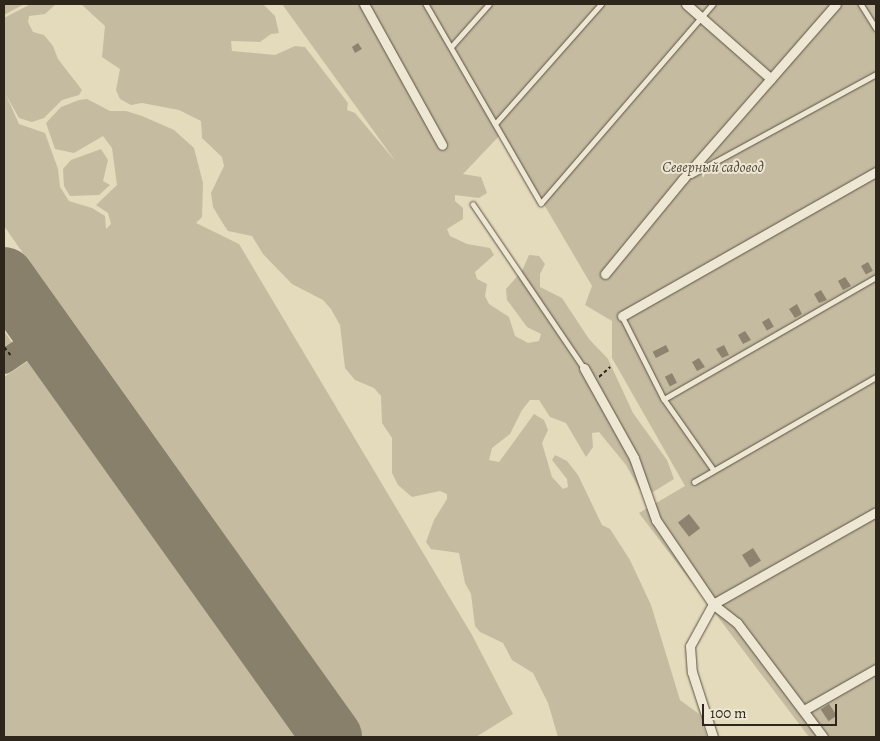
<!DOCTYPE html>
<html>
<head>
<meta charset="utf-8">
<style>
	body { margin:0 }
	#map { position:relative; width:880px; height:741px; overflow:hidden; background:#e4dabc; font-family:Alegreya,serif }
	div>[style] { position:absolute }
	.green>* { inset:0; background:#c5bba1 }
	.taxiway>* { height:24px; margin:-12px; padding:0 12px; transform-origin:12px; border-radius:12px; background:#89806c }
	.runway>* { height:60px; margin:-30px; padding:0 30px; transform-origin:30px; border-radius:30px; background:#89806c }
	.building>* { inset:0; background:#8d836f; transform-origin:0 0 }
	.path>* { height:2px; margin-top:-1px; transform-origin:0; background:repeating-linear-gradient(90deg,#2e251b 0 4px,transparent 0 6.5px) }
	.roads { filter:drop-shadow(0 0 1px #5c5243) drop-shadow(0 0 1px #5c5243) }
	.lane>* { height:4.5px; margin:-2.25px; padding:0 2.25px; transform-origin:2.25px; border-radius:2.25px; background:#ede7d3 }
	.street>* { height:9px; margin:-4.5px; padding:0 4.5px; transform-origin:4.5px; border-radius:4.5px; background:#ede7d3 }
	span { translate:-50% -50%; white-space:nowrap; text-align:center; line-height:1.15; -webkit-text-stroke:4px #ede7d3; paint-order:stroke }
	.park-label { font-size:15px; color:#544a3c; font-style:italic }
	.frame { position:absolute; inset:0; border:5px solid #2e251b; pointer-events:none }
	.scale { position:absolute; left:702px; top:704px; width:135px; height:22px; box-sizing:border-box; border:2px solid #2e251b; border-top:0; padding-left:6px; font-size:15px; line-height:18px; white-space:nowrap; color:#2e251b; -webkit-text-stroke:4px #ede7d3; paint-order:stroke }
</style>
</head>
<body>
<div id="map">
	<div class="green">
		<div style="clip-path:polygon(4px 4px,24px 4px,4px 15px)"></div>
		<div style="clip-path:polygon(31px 4px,56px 4px,45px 14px,29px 16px,28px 22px,33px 32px,44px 35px,53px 46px,58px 59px,82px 90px,79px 95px,62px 100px,44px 118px,32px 122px,19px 118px,6px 95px,19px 124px,45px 133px,58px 169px,60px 187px,69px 201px,92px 208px,105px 216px,106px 229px,111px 224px,108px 213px,96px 205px,117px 185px,112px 148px,103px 136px,74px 153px,55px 149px,46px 123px,61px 107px,79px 100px,87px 99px,110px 111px,126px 111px,142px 116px,174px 130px,194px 148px,203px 183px,202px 217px,196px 223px,239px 244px,472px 635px,513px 714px,476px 737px,362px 737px,4px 226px,4px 18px)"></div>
		<div style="clip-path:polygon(81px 4px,263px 4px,275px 16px,279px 33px,271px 34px,260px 42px,231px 41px,232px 51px,275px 55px,295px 46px,305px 47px,348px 103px,347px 110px,355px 113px,396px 162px,282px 4px,876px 4px,876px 737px,809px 737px,639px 513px,685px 486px,612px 358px,612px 321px,585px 305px,592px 286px,502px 133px,463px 174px,481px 177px,487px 193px,479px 198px,455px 195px,455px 201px,463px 208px,463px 219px,447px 229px,450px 236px,467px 244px,490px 248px,494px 255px,475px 272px,477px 279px,487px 284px,485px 296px,489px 304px,509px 317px,515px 336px,528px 343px,539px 341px,541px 334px,527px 327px,507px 300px,506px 289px,522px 271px,529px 255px,539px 256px,545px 264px,540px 274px,540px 287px,562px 298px,589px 339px,608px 359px,633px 413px,667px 460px,674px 479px,653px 492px,640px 490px,626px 465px,599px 432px,592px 433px,593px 447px,586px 457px,566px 423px,550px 417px,539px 400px,530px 400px,522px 410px,510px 434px,492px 448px,489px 460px,499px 462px,534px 414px,544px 420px,548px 430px,542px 443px,552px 477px,563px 489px,568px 487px,567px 479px,552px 460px,555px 455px,567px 461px,578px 475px,602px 525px,610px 529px,630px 560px,651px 605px,680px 700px,699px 714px,707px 737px,558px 737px,548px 703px,533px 673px,512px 660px,503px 643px,480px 632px,475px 626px,471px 594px,465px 583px,459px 553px,431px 549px,426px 542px,434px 520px,447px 499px,447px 494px,440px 491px,412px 497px,398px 485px,392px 473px,392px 438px,382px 423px,381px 396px,374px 388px,355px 380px,345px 368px,340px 325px,331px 309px,323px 300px,292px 284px,263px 254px,252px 236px,228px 231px,222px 222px,213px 207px,211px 193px,224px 166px,222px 157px,202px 138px,201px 121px,179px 110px,142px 103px,131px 105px,120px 99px,116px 90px,120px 69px,102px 57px,105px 26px)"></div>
		<div style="clip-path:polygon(101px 149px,108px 160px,103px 181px,110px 185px,99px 195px,70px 196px,64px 186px,63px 169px,71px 160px)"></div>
		<div style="clip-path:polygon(4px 331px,13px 344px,4px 352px)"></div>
		<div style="clip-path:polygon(28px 361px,304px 737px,4px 737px,4px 377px)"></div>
	</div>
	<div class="taxiway">
		<div style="left:31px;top:343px;width:9px;rotate:-69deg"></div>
		<div style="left:34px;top:335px;width:19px;rotate:-96deg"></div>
		<div style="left:4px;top:362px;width:36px;rotate:-34deg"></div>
		<div style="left:34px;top:342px;width:10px"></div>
		<div style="left:44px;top:342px;width:13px;rotate:32deg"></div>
	</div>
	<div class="runway">
		<div style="left:4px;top:277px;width:565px;rotate:54.51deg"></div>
	</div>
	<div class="building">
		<div style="clip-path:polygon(358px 43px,362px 49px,355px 53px,352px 47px)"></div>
		<div style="left:868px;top:262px;width:10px;height:8px;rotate:61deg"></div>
		<div style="clip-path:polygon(845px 277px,851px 286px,843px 290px,838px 281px)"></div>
		<div style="clip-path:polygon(821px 290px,827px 300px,819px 303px,814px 294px)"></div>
		<div style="clip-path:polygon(797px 304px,802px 314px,795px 318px,789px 309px)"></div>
		<div style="left:769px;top:318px;width:10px;height:8px;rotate:61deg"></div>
		<div style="clip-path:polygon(745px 331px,751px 340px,743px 344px,738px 335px)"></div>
		<div style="left:666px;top:345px;width:7px;height:15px;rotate:63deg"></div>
		<div style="clip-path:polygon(724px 345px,729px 355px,722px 358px,716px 349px)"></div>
		<div style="clip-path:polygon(699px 358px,705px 367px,697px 371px,692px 362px)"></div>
		<div style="left:672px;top:373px;width:11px;height:8px;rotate:63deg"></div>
		<div style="left:689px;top:514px;width:18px;height:14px;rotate:52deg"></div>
		<div style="left:753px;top:548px;width:15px;height:13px;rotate:58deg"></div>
		<div style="left:829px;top:704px;width:14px;height:10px;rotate:56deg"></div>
	</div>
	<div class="path">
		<div style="left:4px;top:347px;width:13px;rotate:51deg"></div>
		<div style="left:599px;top:377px;width:15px;rotate:-42deg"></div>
	</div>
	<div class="roads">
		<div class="lane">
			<div style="left:426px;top:4px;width:230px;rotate:60deg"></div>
			<div style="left:541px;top:203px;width:263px;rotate:-49.2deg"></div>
			<div style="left:861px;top:4px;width:28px;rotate:58deg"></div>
			<div style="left:451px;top:47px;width:57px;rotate:-48.5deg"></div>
			<div style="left:495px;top:124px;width:160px;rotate:-48.5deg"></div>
			<div style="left:691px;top:175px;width:211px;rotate:-28.6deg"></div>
			<div style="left:473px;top:204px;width:198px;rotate:55.9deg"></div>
			<div style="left:622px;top:316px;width:93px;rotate:63.2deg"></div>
			<div style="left:664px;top:399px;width:85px;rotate:55deg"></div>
			<div style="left:664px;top:399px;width:245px;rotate:-29.9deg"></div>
			<div style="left:694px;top:482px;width:210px;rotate:-30deg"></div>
		</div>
		<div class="street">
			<div style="left:364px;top:4px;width:161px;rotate:61deg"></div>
			<div style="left:686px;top:4px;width:113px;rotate:41.4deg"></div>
			<div style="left:605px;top:274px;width:123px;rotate:-50.6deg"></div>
			<div style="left:683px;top:179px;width:232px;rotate:-48.8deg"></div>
			<div style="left:622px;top:316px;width:292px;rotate:-29.6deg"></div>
			<div style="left:584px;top:368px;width:103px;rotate:60.9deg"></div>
			<div style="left:634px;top:458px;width:66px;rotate:70.5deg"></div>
			<div style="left:656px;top:520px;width:102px;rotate:55.8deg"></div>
			<div style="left:713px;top:604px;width:48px;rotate:118.7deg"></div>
			<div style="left:690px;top:646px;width:26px;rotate:86deg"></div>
			<div style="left:692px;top:672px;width:68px;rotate:72.1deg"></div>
			<div style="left:804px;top:710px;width:83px;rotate:-29.7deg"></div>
			<div style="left:823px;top:737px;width:143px;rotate:-127deg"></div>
			<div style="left:737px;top:623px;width:31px;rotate:-142deg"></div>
			<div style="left:713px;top:604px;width:187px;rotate:-29.4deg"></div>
		</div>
	</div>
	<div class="park-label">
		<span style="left:713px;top:168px">Северный садовод</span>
	</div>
	<div class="frame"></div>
	<div class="scale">100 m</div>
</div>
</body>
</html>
